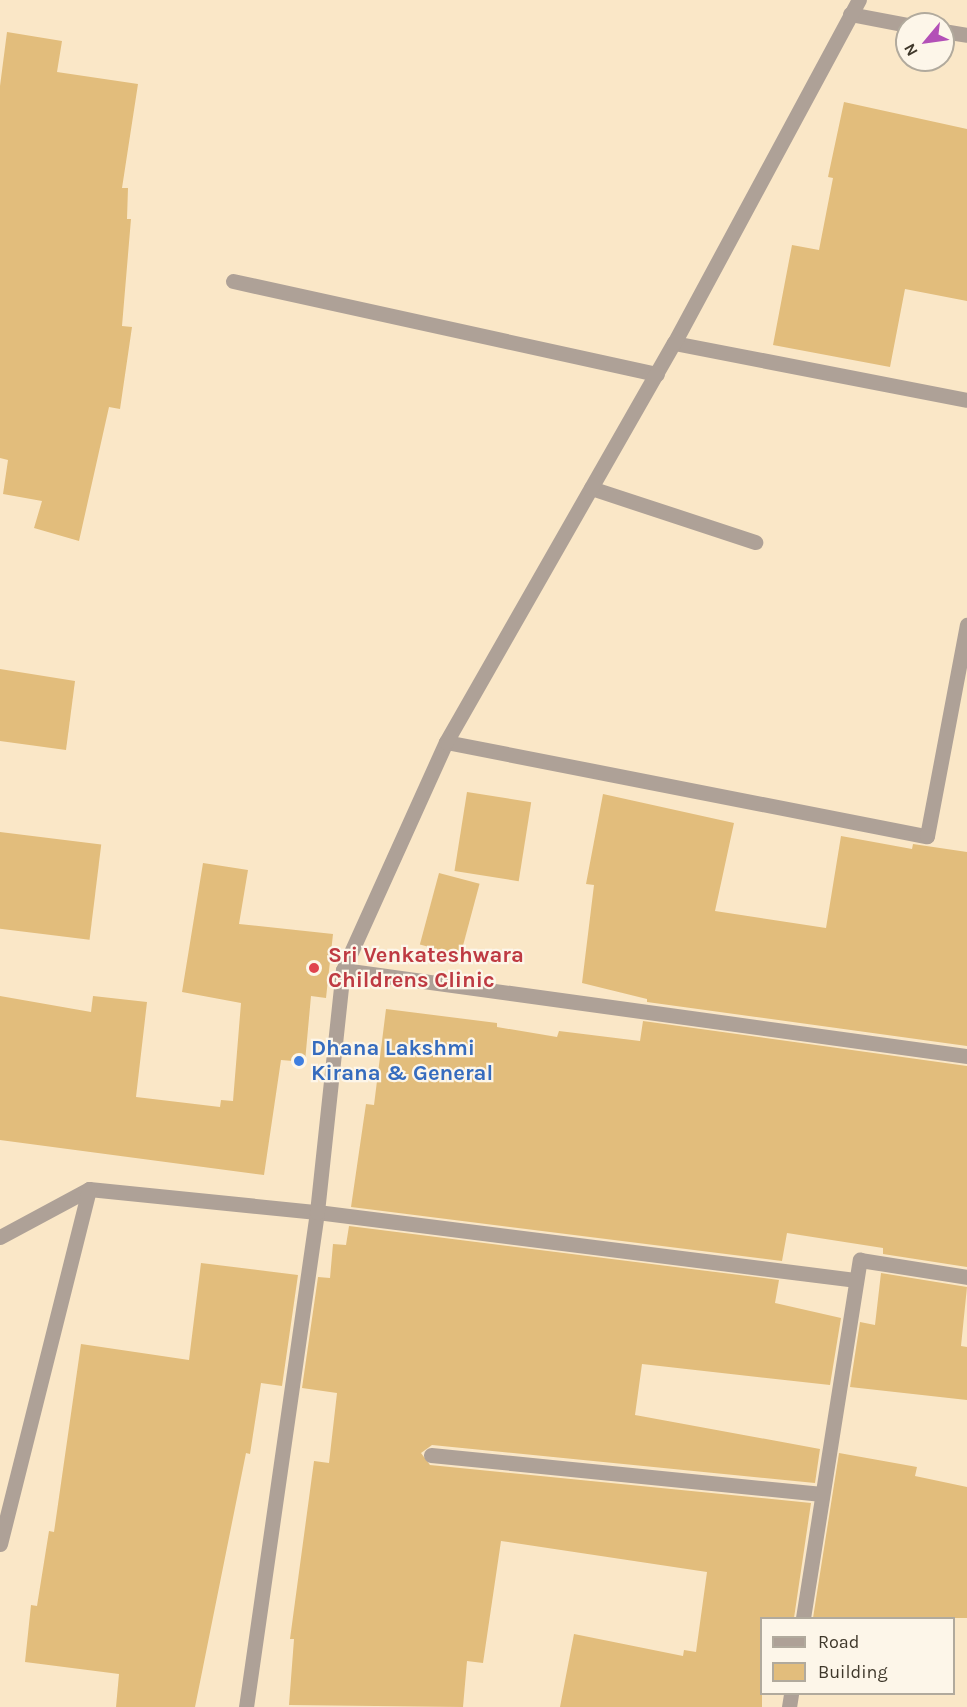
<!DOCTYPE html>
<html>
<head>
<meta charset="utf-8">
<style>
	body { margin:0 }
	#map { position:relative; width:967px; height:1707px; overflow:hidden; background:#fae7c7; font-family:Karla,sans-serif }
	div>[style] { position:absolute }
	.building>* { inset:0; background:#e2bd7c; transform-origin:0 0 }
	.service>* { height:15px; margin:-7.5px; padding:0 7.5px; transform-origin:7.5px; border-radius:7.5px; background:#aea197 }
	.minor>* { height:15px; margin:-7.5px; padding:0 7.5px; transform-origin:7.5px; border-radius:7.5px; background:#aea197 }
	.dots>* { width:16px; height:16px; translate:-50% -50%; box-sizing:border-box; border:3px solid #fdf6e9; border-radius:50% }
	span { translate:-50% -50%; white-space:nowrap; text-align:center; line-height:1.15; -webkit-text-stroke:4.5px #fdf6e9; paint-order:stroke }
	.health-label { font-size:22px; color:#be3a42; font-weight:700 }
	.left { translate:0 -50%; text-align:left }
	.shop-label { font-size:22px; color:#366cbe; font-weight:700 }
	.legend { position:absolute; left:760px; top:1617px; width:195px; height:78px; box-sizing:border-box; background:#fdf6e9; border:2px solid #b1aa9d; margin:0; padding:8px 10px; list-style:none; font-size:18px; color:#3f382b }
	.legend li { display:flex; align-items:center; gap:12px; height:30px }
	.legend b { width:30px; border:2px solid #b1aa9d }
	.north { position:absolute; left:895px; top:12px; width:60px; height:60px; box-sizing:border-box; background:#fdf6e9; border:2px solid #b1aa9d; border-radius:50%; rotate:241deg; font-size:16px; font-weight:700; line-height:24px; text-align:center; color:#3f382b }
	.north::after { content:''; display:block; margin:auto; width:21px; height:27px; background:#b350b7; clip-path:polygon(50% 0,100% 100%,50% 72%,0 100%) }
</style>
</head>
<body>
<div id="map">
	<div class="building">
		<div style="clip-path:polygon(7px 32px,62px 41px,57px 72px,138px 84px,122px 188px,128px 188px,127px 219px,131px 219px,122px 326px,132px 327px,120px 409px,109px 407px,79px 541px,34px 528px,42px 501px,3px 494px,8px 460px,0 458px,0 86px)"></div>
		<div style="clip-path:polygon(844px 102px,967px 129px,967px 301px,905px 289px,890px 367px,773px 345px,792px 245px,819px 250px,833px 178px,828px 177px)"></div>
		<div style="clip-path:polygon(0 669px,75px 681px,66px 750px,0 741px)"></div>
		<div style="left:467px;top:792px;width:65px;height:80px;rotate:9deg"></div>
		<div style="clip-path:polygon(603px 794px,734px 823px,715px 911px,826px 928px,841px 836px,912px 849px,913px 844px,967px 852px,967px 1046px,647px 1002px,647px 999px,582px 983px,594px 885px,586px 884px)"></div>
		<div style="left:0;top:832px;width:102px;height:96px;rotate:7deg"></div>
		<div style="clip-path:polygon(203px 863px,248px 870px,239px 924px,333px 934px,326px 998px,311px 996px,305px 1062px,281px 1060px,264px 1175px,0 1140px,0 996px,91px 1012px,93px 996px,147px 1002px,136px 1097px,220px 1107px,221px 1100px,233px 1101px,241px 1003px,182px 992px)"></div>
		<div style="left:439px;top:873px;width:42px;height:74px;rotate:15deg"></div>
		<div style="clip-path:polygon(386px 1009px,497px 1023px,497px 1027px,557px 1037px,559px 1031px,640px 1041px,643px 1021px,967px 1066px,967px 1267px,883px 1254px,883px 1248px,787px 1233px,782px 1261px,351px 1207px,366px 1104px,374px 1105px)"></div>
		<div style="clip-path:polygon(349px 1226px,779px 1280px,775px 1303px,841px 1318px,830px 1385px,642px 1364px,635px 1415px,820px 1449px,815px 1483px,432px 1445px,421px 1453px,430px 1465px,811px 1503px,794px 1618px,762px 1618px,762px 1707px,560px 1707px,574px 1634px,683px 1656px,684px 1650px,696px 1652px,707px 1572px,501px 1541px,483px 1663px,467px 1661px,463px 1707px,289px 1705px,294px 1639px,290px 1639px,314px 1461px,329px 1463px,337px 1393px,302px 1388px,318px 1277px,330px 1278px,333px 1244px,346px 1245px)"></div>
		<div style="clip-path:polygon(201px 1263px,298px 1275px,282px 1386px,261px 1383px,250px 1454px,246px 1453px,195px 1707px,116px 1707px,119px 1674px,25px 1662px,31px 1605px,37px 1606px,49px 1531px,54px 1532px,81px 1344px,189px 1360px)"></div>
		<div style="clip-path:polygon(881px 1273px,967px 1287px,961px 1346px,967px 1347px,967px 1400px,850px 1387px,860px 1322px,875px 1325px)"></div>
		<div style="clip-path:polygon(839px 1453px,917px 1467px,915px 1476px,967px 1487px,967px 1618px,813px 1618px)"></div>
	</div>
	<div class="service">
		<div style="left:233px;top:281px;width:434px;rotate:12.4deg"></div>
		<div style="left:591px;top:488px;width:173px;rotate:18.2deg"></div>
	</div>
	<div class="minor">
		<div style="left:850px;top:14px;width:58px;rotate:10.9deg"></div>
		<div style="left:943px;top:31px;width:24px;rotate:9deg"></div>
		<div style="left:674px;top:343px;width:298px;rotate:11deg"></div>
		<div style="left:446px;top:742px;width:490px;rotate:11.1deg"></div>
		<div style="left:927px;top:836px;width:215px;rotate:-79.3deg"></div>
		<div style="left:343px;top:970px;width:630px;rotate:7.85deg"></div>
		<div style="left:0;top:1237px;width:101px;rotate:-28.3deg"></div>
		<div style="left:89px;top:1189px;width:229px;rotate:5.8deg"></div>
		<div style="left:317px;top:1212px;width:542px;rotate:7.2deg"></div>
		<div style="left:431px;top:1455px;width:393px;rotate:5.7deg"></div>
		<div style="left:0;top:1544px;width:366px;rotate:-75.9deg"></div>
		<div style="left:803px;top:1618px;width:363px;rotate:-81deg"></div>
		<div style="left:860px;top:1260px;width:108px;rotate:9deg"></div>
		<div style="left:246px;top:1707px;width:500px;rotate:-81.84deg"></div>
		<div style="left:317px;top:1212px;width:243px;rotate:-83.9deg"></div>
		<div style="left:343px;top:970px;width:250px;rotate:-65.7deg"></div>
		<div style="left:446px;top:742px;width:460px;rotate:-60.3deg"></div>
		<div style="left:674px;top:343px;width:390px;rotate:-61.7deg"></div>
		<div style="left:789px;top:1707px;width:13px;rotate:-81deg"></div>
	</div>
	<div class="dots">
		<div style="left:314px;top:968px;background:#e0444e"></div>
		<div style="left:299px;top:1061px;background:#3f7fe0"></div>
	</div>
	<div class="health-label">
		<span class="left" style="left:328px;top:968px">Sri Venkateshwara<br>Childrens Clinic</span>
	</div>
	<div class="shop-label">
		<span class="left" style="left:311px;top:1061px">Dhana Lakshmi<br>Kirana &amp; General</span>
	</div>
	<ul class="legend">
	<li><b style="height:8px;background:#aea197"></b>Road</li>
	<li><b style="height:16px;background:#e2bd7c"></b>Building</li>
	</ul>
	<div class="north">N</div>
</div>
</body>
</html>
